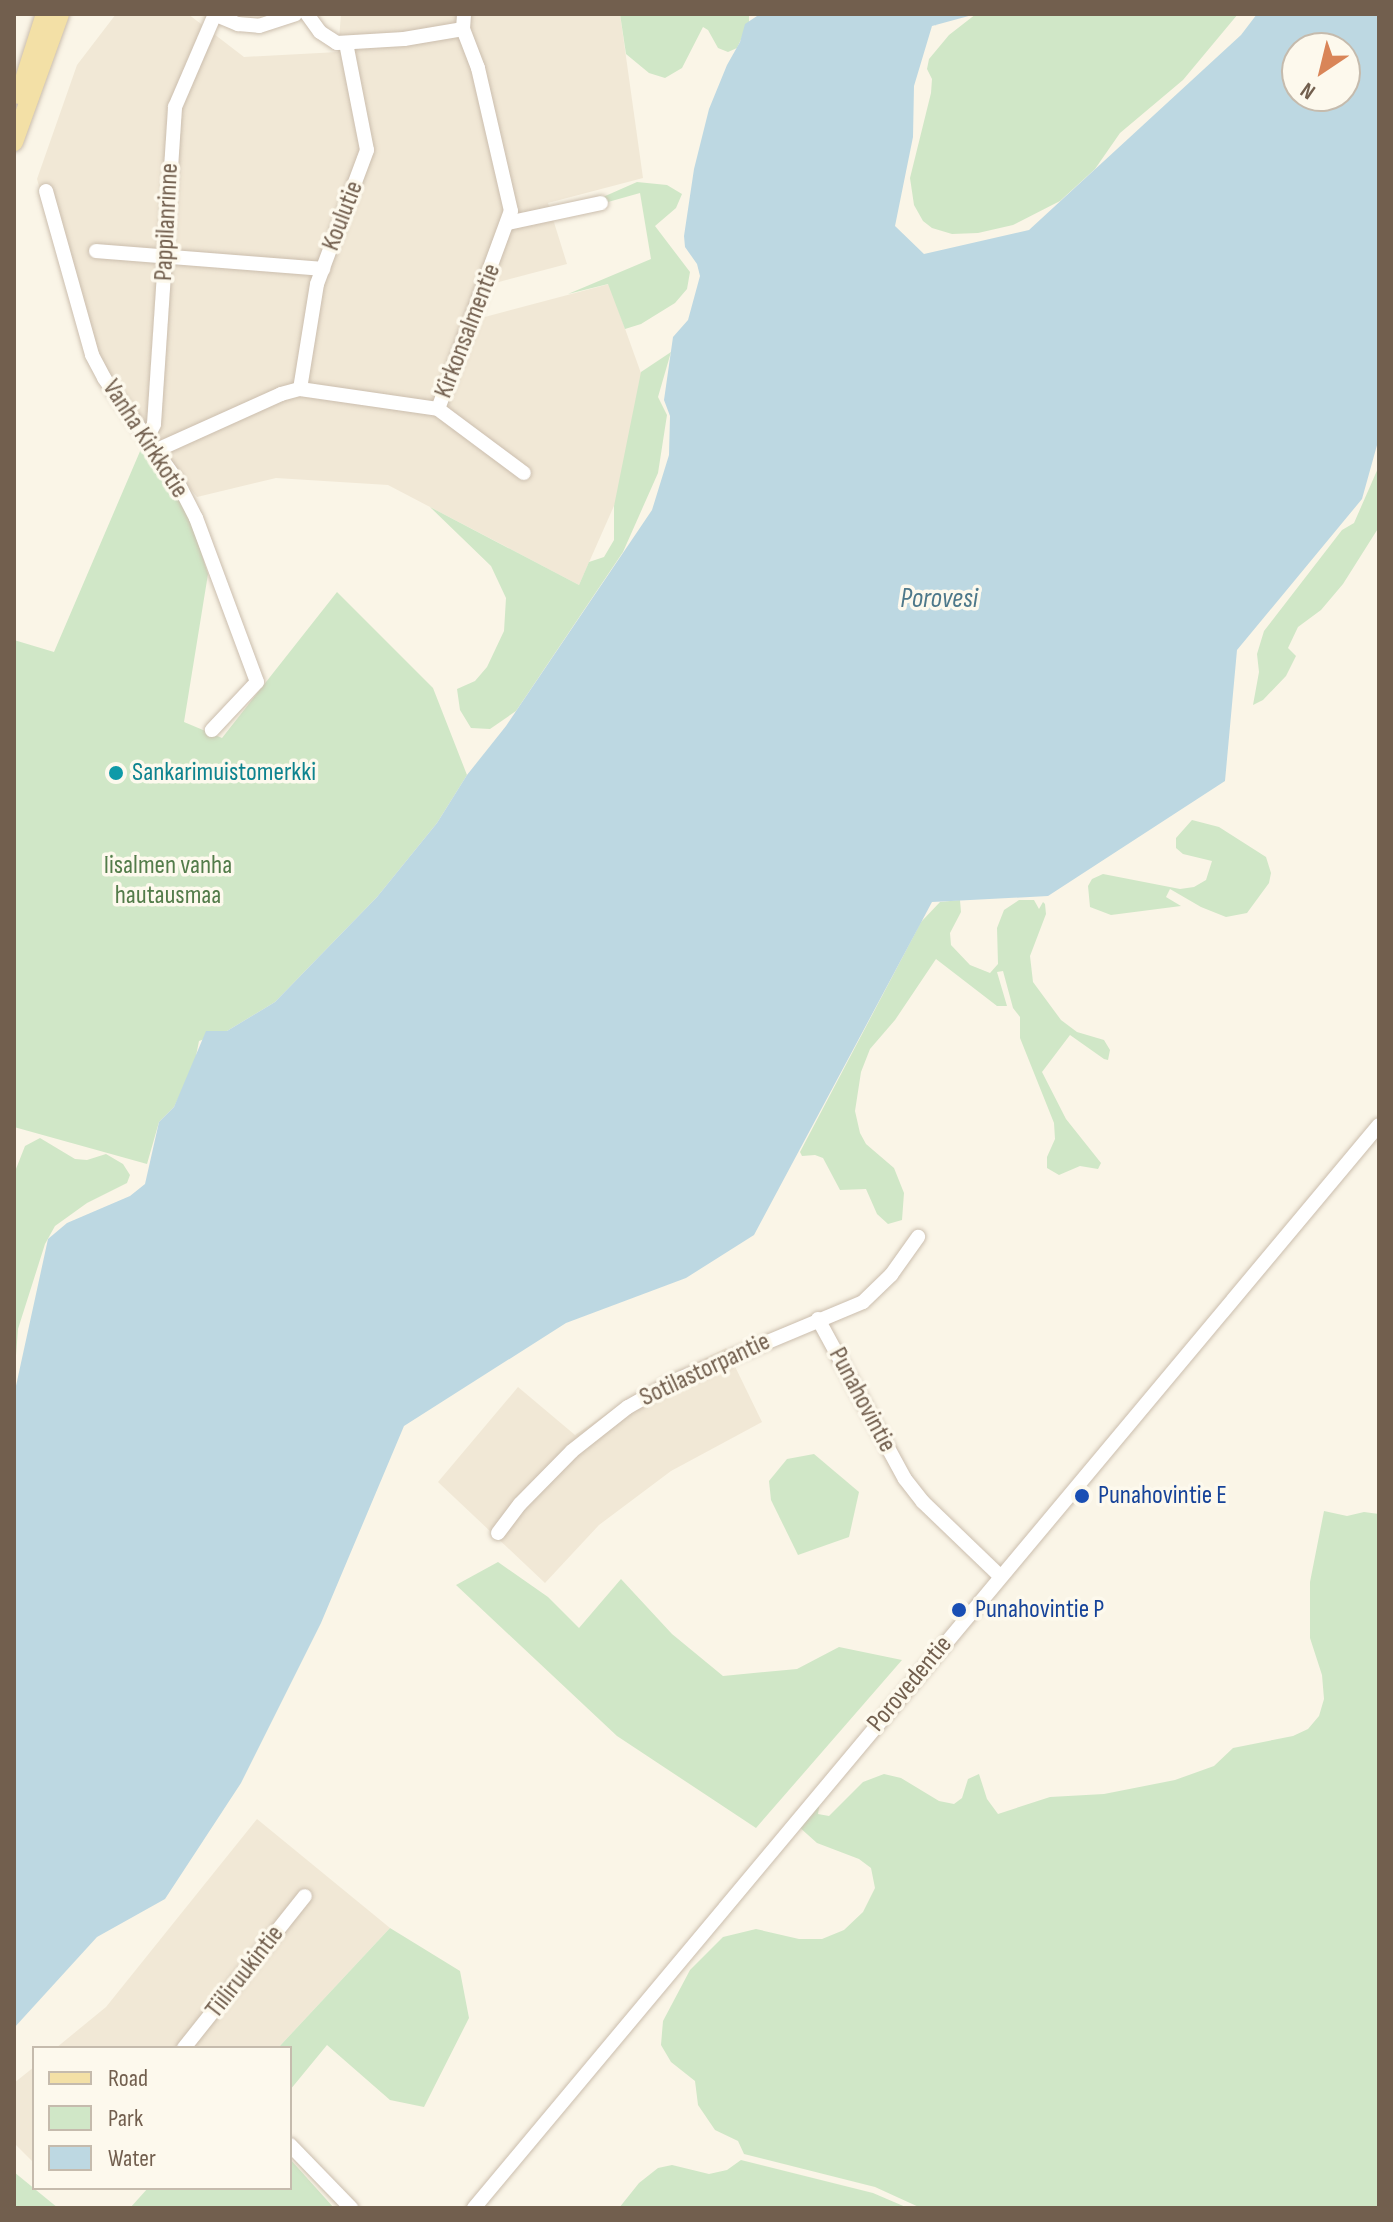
<!DOCTYPE html>
<html>
<head>
<meta charset="utf-8">
<style>
	body { margin:0 }
	#map { position:relative; width:1393px; height:2222px; overflow:hidden; background:#faf5e7; font-family:"Sofia Sans Condensed",sans-serif }
	div>[style] { position:absolute }
	.residential>* { inset:0; background:#f1e8d6 }
	.green>* { inset:0; background:#d0e7c7 }
	.water>* { inset:0; background:#bdd8e2 }
	.roads { filter:drop-shadow(0 0 2px #cbbeae) drop-shadow(0 0 2px #cbbeae) }
	.minor>* { height:14px; margin:-7px; padding:0 7px; transform-origin:7px; border-radius:7px; background:#fff }
	.major>* { height:18px; margin:-9px; padding:0 9px; transform-origin:9px; border-radius:9px; background:#f3e0a6 }
	.dots>* { width:22px; height:22px; translate:-50% -50%; box-sizing:border-box; border:4px solid #fdf9ed; border-radius:50% }
	span { translate:-50% -50%; white-space:nowrap; text-align:center; line-height:1.15; -webkit-text-stroke:7px #fdf9ed; paint-order:stroke }
	.street-label { font-size:26px; color:#725f4e }
	.culture-label { font-size:26px; color:#0d838f }
	.left { translate:0 -50%; text-align:left }
	.park-label { font-size:26px; color:#537c4a }
	.transit-label { font-size:26px; color:#164399 }
	.water-label { font-size:28px; color:#4d788a; font-style:italic }
	.frame { position:absolute; inset:0; border:16px solid #725f4e; pointer-events:none }
	.legend { position:absolute; left:32px; top:2046px; width:260px; height:144px; box-sizing:border-box; background:#fdf9ed; border:2px solid #c5bbad; margin:0; padding:10px 14px; list-style:none; font-size:24px; color:#725f4e }
	.legend li { display:flex; align-items:center; gap:16px; height:40px }
	.legend b { width:40px; border:2px solid #c5bbad }
	.north { position:absolute; left:1281px; top:32px; width:80px; height:80px; box-sizing:border-box; background:#fdf9ed; border:2px solid #c5bbad; border-radius:50%; rotate:215deg; font-size:22px; font-weight:700; line-height:32px; text-align:center; color:#725f4e }
	.north::after { content:''; display:block; margin:auto; width:28px; height:36px; background:#d98558; clip-path:polygon(50% 0,100% 100%,50% 72%,0 100%) }
</style>
</head>
<body>
<div id="map">
	<div class="residential">
		<div style="clip-path:polygon(116px 14px,188px 14px,244px 57px,338px 52px,341px 14px,620px 14px,643px 178px,548px 203px,567px 264px,495px 283px,481px 318px,609px 284px,642px 376px,617px 499px,579px 585px,388px 485px,276px 478px,197px 497px,88px 360px,37px 179px,77px 65px)"></div>
		<div style="clip-path:polygon(726px 1348px,762px 1422px,671px 1471px,599px 1525px,545px 1583px,438px 1482px,518px 1387px,575px 1435px,637px 1393px)"></div>
		<div style="clip-path:polygon(257px 1819px,390px 1928px,278px 2048px,56px 2048px,106px 2007px)"></div>
		<div style="clip-path:polygon(34px 2067px,34px 2163px,14px 2143px,14px 2083px)"></div>
	</div>
	<div class="green">
		<div style="clip-path:polygon(620px 14px,749px 14px,749px 22px,737px 48px,728px 52px,718px 48px,708px 30px,703px 27px,682px 68px,665px 78px,649px 73px,626px 54px)"></div>
		<div style="clip-path:polygon(976px 14px,1238px 14px,1183px 80px,1120px 133px,1095px 169px,1060px 201px,1013px 225px,978px 233px,952px 234px,932px 228px,923px 221px,914px 205px,910px 178px,931px 93px,932px 79px,927px 69px,929px 59px,949px 35px)"></div>
		<div style="clip-path:polygon(637px 182px,667px 185px,682px 194px,676px 208px,655px 226px,690px 272px,687px 289px,675px 303px,641px 324px,625px 329px,608px 284px,568px 294px,651px 259px,640px 193px,608px 202px,603px 197px)"></div>
		<div style="clip-path:polygon(671px 352px,658px 397px,667px 415px,658px 473px,623px 552px,516px 711px,490px 729px,471px 728px,460px 710px,457px 689px,475px 681px,487px 667px,504px 631px,506px 598px,491px 566px,430px 507px,579px 585px,589px 562px,604px 557px,614px 540px,614px 506px,641px 372px)"></div>
		<div style="clip-path:polygon(144px 442px,189px 514px,208px 574px,184px 722px,222px 738px,337px 592px,433px 688px,467px 775px,437px 823px,377px 897px,275px 1002px,227px 1031px,199px 1041px,194px 1066px,174px 1107px,159px 1122px,147px 1164px,14px 1127px,14px 640px,54px 652px)"></div>
		<div style="clip-path:polygon(1379px 466px,1379px 527px,1343px 584px,1321px 610px,1298px 627px,1288px 648px,1296px 656px,1286px 676px,1263px 700px,1253px 705px,1259px 672px,1257px 654px,1264px 631px,1342px 530px,1354px 523px)"></div>
		<div style="clip-path:polygon(1192px 820px,1219px 827px,1266px 857px,1271px 873px,1269px 883px,1247px 913px,1226px 917px,1201px 907px,1170px 889px,1166px 897px,1181px 906px,1111px 915px,1090px 907px,1088px 886px,1092px 879px,1103px 874px,1180px 889px,1194px 887px,1206px 880px,1212px 861px,1183px 854px,1176px 848px,1176px 838px)"></div>
		<div style="clip-path:polygon(960px 900px,961px 912px,950px 933px,951px 945px,970px 965px,990px 973px,998px 964px,997px 928px,1004px 910px,1019px 900px,1034px 900px,1039px 909px,1043px 902px,1045px 904px,1046px 914px,1030px 956px,1033px 982px,1061px 1020px,1077px 1032px,1104px 1040px,1110px 1050px,1108px 1060px,1104px 1059px,1070px 1035px,1042px 1072px,1066px 1119px,1101px 1163px,1098px 1169px,1080px 1166px,1059px 1175px,1047px 1168px,1047px 1157px,1055px 1139px,1054px 1123px,1020px 1038px,1020px 1017px,1013px 1008px,1003px 971px,997px 972px,1007px 1006px,997px 1006px,936px 959px,895px 1020px,870px 1049px,861px 1072px,855px 1111px,860px 1133px,866px 1144px,894px 1168px,904px 1193px,902px 1220px,888px 1224px,877px 1214px,866px 1189px,840px 1190px,823px 1158px,815px 1155px,802px 1156px,800px 1152px,921px 922px,940px 902px)"></div>
		<div style="clip-path:polygon(40px 1138px,75px 1159px,87px 1160px,106px 1154px,123px 1164px,130px 1175px,127px 1183px,87px 1203px,55px 1226px,45px 1244px,18px 1329px,14px 1382px,14px 1174px,25px 1146px)"></div>
		<div style="clip-path:polygon(814px 1454px,859px 1492px,849px 1537px,798px 1555px,771px 1500px,769px 1481px,787px 1459px)"></div>
		<div style="clip-path:polygon(1324px 1511px,1347px 1516px,1364px 1512px,1379px 1514px,1379px 2208px,921px 2208px,875px 2187px,744px 2154px,738px 2141px,715px 2130px,698px 2105px,695px 2081px,671px 2062px,661px 2045px,663px 2021px,690px 1970px,723px 1937px,756px 1929px,799px 1939px,822px 1939px,844px 1930px,863px 1912px,875px 1888px,871px 1868px,859px 1859px,817px 1843px,798px 1826px,820px 1801px,818px 1814px,829px 1816px,863px 1782px,884px 1774px,901px 1778px,939px 1801px,954px 1804px,962px 1798px,968px 1779px,979px 1774px,987px 1799px,998px 1814px,1050px 1797px,1104px 1794px,1175px 1780px,1214px 1766px,1233px 1748px,1293px 1736px,1308px 1729px,1319px 1716px,1324px 1699px,1322px 1675px,1310px 1638px,1310px 1582px)"></div>
		<div style="clip-path:polygon(498px 1562px,548px 1597px,579px 1628px,621px 1579px,672px 1634px,723px 1676px,797px 1669px,839px 1647px,902px 1660px,756px 1828px,617px 1736px,456px 1585px)"></div>
		<div style="clip-path:polygon(390px 1928px,460px 1971px,469px 2018px,424px 2107px,390px 2100px,327px 2045px,290px 2090px,290px 2048px,278px 2048px)"></div>
		<div style="clip-path:polygon(290px 2159px,334px 2208px,130px 2208px,148px 2188px,290px 2188px)"></div>
		<div style="clip-path:polygon(741px 2160px,873px 2193px,908px 2208px,619px 2208px,639px 2183px,658px 2168px,672px 2165px,709px 2174px,727px 2170px)"></div>
		<div style="clip-path:polygon(14px 2172px,58px 2208px,14px 2208px)"></div>
	</div>
	<div class="water">
		<div style="clip-path:polygon(evenodd,760px 14px,976px 14px,932px 26px,914px 86px,913px 137px,895px 226px,924px 254px,1029px 230px,1241px 35px,1257px 14px,1379px 14px,1379px 438px,1362px 499px,1237px 650px,1225px 781px,1048px 896px,932px 902px,754px 1235px,686px 1278px,566px 1323px,404px 1426px,321px 1623px,241px 1783px,165px 1899px,97px 1937px,14px 2028px,14px 1395px,48px 1239px,67px 1223px,130px 1196px,145px 1184px,159px 1122px,174px 1107px,206px 1031px,227px 1031px,275px 1002px,377px 897px,437px 823px,467px 775px,506px 726px,652px 510px,669px 455px,670px 416px,664px 400px,673px 337px,688px 320px,700px 276px,697px 264px,685px 247px,684px 236px,694px 169px,709px 109px,727px 65px,740px 42px,745px 24px,760px 14px,1297px 48px,1345px 48px,1345px 96px,1297px 96px,1297px 48px)"></div>
	</div>
	<div class="roads">
		<div class="minor">
			<div style="left:214px;top:14px;width:26px;rotate:23deg"></div>
			<div style="left:238px;top:24px;width:21px;rotate:5deg"></div>
			<div style="left:259px;top:26px;width:38px;rotate:-18deg"></div>
			<div style="left:307px;top:14px;width:22px;rotate:54deg"></div>
			<div style="left:320px;top:32px;width:20px;rotate:33deg"></div>
			<div style="left:337px;top:43px;width:67px;rotate:-3.4deg"></div>
			<div style="left:404px;top:39px;width:60px;rotate:-9.6deg"></div>
			<div style="left:46px;top:191px;width:170px;rotate:74.3deg"></div>
			<div style="left:92px;top:355px;width:26px;rotate:62deg"></div>
			<div style="left:104px;top:378px;width:124px;rotate:54.5deg"></div>
			<div style="left:176px;top:479px;width:44px;rotate:62.9deg"></div>
			<div style="left:196px;top:518px;width:175px;rotate:69.6deg"></div>
			<div style="left:257px;top:682px;width:66px;rotate:133.2deg"></div>
			<div style="left:508px;top:223px;width:95px;rotate:-12.1deg"></div>
			<div style="left:96px;top:251px;width:228px;rotate:4.5deg"></div>
			<div style="left:300px;top:389px;width:106px;rotate:-80.8deg"></div>
			<div style="left:317px;top:284px;width:143px;rotate:-69.5deg"></div>
			<div style="left:367px;top:150px;width:109px;rotate:-101.1deg"></div>
			<div style="left:438px;top:409px;width:107px;rotate:36.7deg"></div>
			<div style="left:148px;top:437px;width:14px;rotate:-65deg"></div>
			<div style="left:154px;top:424px;width:318px;rotate:-86.2deg"></div>
			<div style="left:175px;top:107px;width:101px;rotate:-66.7deg"></div>
			<div style="left:157px;top:450px;width:136px;rotate:-24.3deg"></div>
			<div style="left:281px;top:394px;width:20px;rotate:-15deg"></div>
			<div style="left:300px;top:389px;width:139px;rotate:8.2deg"></div>
			<div style="left:438px;top:409px;width:211px;rotate:-69.8deg"></div>
			<div style="left:511px;top:211px;width:147px;rotate:-103deg"></div>
			<div style="left:478px;top:68px;width:42px;rotate:-111deg"></div>
			<div style="left:463px;top:29px;width:15px;rotate:-86deg"></div>
			<div style="left:818px;top:1319px;width:182px;rotate:61.5deg"></div>
			<div style="left:905px;top:1479px;width:29px;rotate:52deg"></div>
			<div style="left:923px;top:1502px;width:107px;rotate:43.9deg"></div>
			<div style="left:498px;top:1533px;width:36px;rotate:-53deg"></div>
			<div style="left:520px;top:1504px;width:74px;rotate:-45.5deg"></div>
			<div style="left:572px;top:1451px;width:71px;rotate:-38.2deg"></div>
			<div style="left:628px;top:1407px;width:51px;rotate:-29.6deg"></div>
			<div style="left:672px;top:1382px;width:207px;rotate:-22.7deg"></div>
			<div style="left:863px;top:1302px;width:39px;rotate:-44deg"></div>
			<div style="left:891px;top:1275px;width:47px;rotate:-54.6deg"></div>
			<div style="left:184px;top:2048px;width:194px;rotate:-51.5deg"></div>
			<div style="left:290px;top:2145px;width:88px;rotate:45.9deg"></div>
			<div style="left:474px;top:2208px;width:1411px;rotate:-50.12deg"></div>
		</div>
		<div class="major">
			<div style="left:19px;top:95px;width:85px;rotate:-72.2deg"></div>
			<div style="left:14px;top:142px;width:136px;rotate:-70.2deg"></div>
		</div>
	</div>
	<div class="dots">
		<div style="left:116px;top:773px;background:#0f9aa8"></div>
		<div style="left:1082px;top:1496px;background:#1a4fb4"></div>
		<div style="left:959px;top:1610px;background:#1a4fb4"></div>
	</div>
	<div class="street-label">
		<span style="left:343px;top:216px;rotate:-69deg">Koulutie</span>
		<span style="left:167px;top:222px;rotate:-87deg">Pappilanrinne</span>
		<span style="left:468px;top:331px;rotate:-69deg">Kirkonsalmentie</span>
		<span style="left:145px;top:439px;rotate:57deg">Vanha Kirkkotie</span>
		<span style="left:705px;top:1370px;rotate:-25deg">Sotilastorpantie</span>
		<span style="left:862px;top:1400px;rotate:62deg">Punahovintie</span>
		<span style="left:910px;top:1684px;rotate:-50deg">Porovedentie</span>
		<span style="left:245px;top:1972px;rotate:-52deg">Tiiliruukintie</span>
	</div>
	<div class="culture-label">
		<span class="left" style="left:132px;top:773px">Sankarimuistomerkki</span>
	</div>
	<div class="park-label">
		<span style="left:168px;top:881px">Iisalmen vanha<br>hautausmaa</span>
	</div>
	<div class="transit-label">
		<span class="left" style="left:1098px;top:1496px">Punahovintie E</span>
		<span class="left" style="left:975px;top:1610px">Punahovintie P</span>
	</div>
	<div class="water-label">
		<span style="left:939px;top:599px">Porovesi</span>
	</div>
	<div class="frame"></div>
	<ul class="legend">
	<li><b style="height:10px;background:#f3e0a6"></b>Road</li>
	<li><b style="height:22px;background:#d0e7c7"></b>Park</li>
	<li><b style="height:22px;background:#bdd8e2"></b>Water</li>
	</ul>
	<div class="north">N</div>
</div>
</body>
</html>
